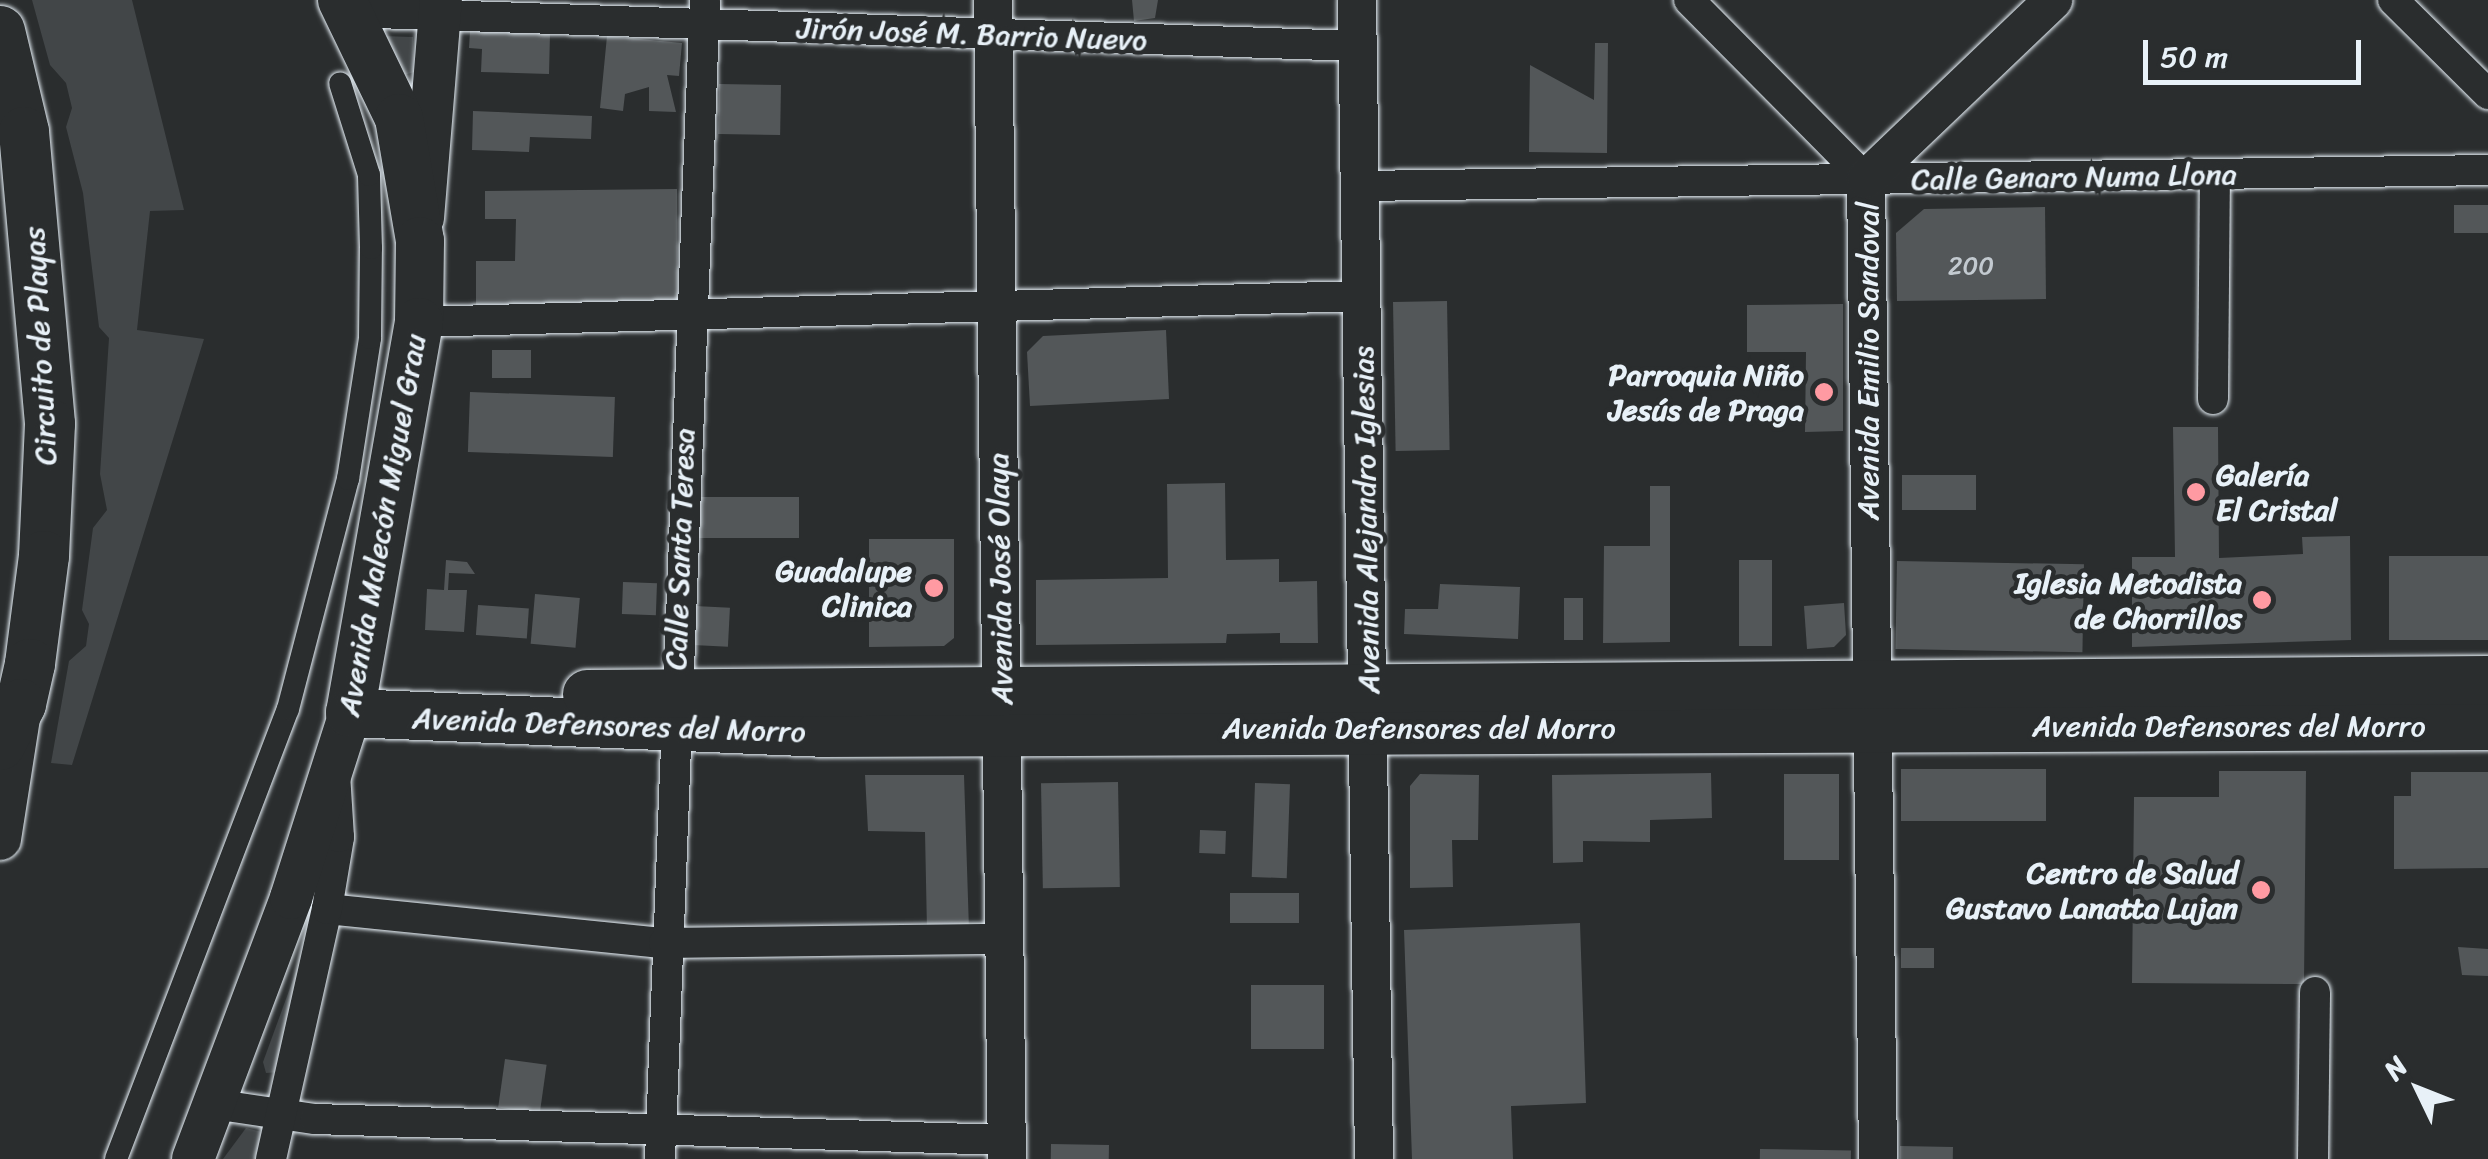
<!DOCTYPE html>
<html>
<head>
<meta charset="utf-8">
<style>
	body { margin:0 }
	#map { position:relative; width:2488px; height:1159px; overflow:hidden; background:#2a2d2e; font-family:Sriracha,sans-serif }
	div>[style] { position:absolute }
	.green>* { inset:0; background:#424648 }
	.building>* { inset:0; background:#535759; transform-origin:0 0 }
	.roads { filter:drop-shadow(0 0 2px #e8f1f8) drop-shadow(0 0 2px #e8f1f8) }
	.pedestrian>* { height:22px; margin:-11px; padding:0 11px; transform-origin:11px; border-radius:11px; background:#2a2d2e }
	.minor>* { height:30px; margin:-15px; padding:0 15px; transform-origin:15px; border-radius:15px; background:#2a2d2e }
	.tertiary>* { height:38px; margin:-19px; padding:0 19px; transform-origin:19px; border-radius:19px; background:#2a2d2e }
	.secondary>* { height:42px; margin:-21px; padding:0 21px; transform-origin:21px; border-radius:21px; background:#2a2d2e }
	.primary>* { height:48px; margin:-24px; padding:0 24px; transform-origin:24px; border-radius:24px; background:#2a2d2e }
	.trunk>* { height:50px; margin:-25px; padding:0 25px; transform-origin:25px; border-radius:25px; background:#2a2d2e }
	.dots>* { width:28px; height:28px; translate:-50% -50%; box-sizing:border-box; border:5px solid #2a2d2e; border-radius:50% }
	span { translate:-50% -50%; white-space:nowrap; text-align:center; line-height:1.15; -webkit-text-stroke:9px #2a2d2e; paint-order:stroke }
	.number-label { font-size:25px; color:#c3cad0 }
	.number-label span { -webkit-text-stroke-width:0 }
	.street-label { font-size:30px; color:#e8f1f8 }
	.poi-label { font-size:30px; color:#e8f1f8; font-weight:700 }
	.right { translate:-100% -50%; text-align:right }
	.left { translate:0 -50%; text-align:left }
	.north { position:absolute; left:2368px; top:1039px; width:100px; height:100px; -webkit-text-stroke:8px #2a2d2e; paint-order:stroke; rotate:313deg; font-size:28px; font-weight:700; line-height:40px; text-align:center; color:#e8f1f8 }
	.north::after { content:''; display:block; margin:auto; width:35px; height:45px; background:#e8f1f8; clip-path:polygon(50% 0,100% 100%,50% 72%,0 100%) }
	.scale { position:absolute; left:2143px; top:40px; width:218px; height:45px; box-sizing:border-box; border:5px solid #e8f1f8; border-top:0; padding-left:12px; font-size:30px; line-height:35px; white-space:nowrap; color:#e8f1f8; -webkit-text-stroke:8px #2a2d2e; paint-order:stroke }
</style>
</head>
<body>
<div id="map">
	<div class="green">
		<div style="clip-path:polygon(32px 0,132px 0,184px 210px,150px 211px,137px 330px,204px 339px,72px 765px,51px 763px,69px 661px,86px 646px,89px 624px,82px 610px,93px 528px,107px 510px,100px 474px,109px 338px,99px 327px,83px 193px,66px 127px,72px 108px,66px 83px,50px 65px)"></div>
		<div style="clip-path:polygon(382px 36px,413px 37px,414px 72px,401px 76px)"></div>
		<div style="clip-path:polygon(320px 906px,279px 1072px,266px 1073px,263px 1062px)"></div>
		<div style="clip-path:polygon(246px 1128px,262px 1132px,265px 1159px,223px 1159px)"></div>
	</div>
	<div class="building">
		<div style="clip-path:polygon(1132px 0,1158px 0,1155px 18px,1134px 21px)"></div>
		<div style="clip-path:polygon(470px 31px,550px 34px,549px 74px,481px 72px,482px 49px,469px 48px)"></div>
		<div style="clip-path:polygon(607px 36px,682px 43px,679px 76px,667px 75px,676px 112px,649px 111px,649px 87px,625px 94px,623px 111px,600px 108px)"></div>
		<div style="clip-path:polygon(1595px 43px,1608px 43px,1607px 153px,1529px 152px,1530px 65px,1594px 100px)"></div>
		<div style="left:719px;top:84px;width:62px;height:50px;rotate:1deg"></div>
		<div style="clip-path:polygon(473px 111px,592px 116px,591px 139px,530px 137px,529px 152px,472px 150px)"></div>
		<div style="clip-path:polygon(677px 189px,678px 305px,476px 307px,476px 261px,515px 261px,516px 219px,485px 219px,485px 191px)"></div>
		<div style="left:2454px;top:205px;width:34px;height:28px"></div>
		<div style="clip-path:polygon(2045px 207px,2046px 299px,1897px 301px,1896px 233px,1924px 209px)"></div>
		<div style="left:1447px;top:301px;width:149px;height:54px;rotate:89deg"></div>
		<div style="clip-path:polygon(1843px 304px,1843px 431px,1805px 432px,1806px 352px,1747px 352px,1747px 305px)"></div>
		<div style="clip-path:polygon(1166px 330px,1169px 399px,1030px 406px,1027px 352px,1043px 336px)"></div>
		<div style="left:531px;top:350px;width:28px;height:39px;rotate:90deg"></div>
		<div style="left:470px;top:392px;width:145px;height:60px;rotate:2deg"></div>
		<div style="clip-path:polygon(2173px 427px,2218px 427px,2219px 558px,2303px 554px,2302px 537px,2350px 536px,2351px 640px,2132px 647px,2132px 557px,2175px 557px)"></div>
		<div style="left:1902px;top:475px;width:74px;height:35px"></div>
		<div style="clip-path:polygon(1225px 483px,1226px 560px,1279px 559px,1279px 582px,1317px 581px,1318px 643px,1280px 643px,1280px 633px,1227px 634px,1226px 643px,1036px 645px,1036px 580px,1168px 578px,1167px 484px)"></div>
		<div style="clip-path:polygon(1650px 486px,1670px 486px,1670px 642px,1603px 643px,1604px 546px,1650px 546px)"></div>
		<div style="left:699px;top:497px;width:100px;height:41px"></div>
		<div style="clip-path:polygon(869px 539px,954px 539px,954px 638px,944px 646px,869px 647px)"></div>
		<div style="left:2389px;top:556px;width:99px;height:84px"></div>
		<div style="clip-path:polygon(446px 560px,467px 562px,475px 574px,449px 573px,448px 590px,467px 590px,464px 632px,425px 630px,427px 589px,444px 590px)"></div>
		<div style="left:1739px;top:560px;width:33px;height:86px"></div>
		<div style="left:1897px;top:561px;width:187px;height:88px;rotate:1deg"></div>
		<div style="left:623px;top:582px;width:34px;height:32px;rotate:2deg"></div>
		<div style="clip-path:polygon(1440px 584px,1520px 587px,1518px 639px,1404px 634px,1405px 609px,1438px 609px)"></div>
		<div style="left:535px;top:594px;width:45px;height:50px;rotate:5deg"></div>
		<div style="left:1564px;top:598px;width:19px;height:42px"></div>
		<div style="clip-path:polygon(1844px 603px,1846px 635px,1834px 647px,1807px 649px,1804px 606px)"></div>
		<div style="left:478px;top:605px;width:51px;height:30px;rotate:4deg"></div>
		<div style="left:695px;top:606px;width:35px;height:39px;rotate:3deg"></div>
		<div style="left:2046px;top:769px;width:52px;height:145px;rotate:90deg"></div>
		<div style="clip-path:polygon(2219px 771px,2306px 771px,2304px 984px,2132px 983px,2134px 797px,2219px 797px)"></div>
		<div style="clip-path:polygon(2411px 772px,2488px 772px,2488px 868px,2394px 869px,2394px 796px,2411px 796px)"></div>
		<div style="clip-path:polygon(1711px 773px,1712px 818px,1650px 820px,1650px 842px,1583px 841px,1583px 862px,1553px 863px,1552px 775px)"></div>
		<div style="clip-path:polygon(1420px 774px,1479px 775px,1478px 840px,1452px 840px,1453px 887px,1410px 888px,1410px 786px)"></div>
		<div style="left:1784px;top:774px;width:55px;height:86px"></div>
		<div style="clip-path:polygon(865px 775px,964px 775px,969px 930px,927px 931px,925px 832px,868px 831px)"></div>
		<div style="left:1118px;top:782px;width:105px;height:77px;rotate:89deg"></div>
		<div style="left:1255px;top:783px;width:35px;height:94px;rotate:2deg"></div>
		<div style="left:1200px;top:830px;width:26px;height:23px;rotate:2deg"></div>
		<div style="left:1230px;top:893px;width:69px;height:30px"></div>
		<div style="clip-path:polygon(1580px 923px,1586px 1103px,1511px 1106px,1513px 1159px,1412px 1159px,1404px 930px)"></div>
		<div style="clip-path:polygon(2458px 947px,2488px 949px,2488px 976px,2462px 975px)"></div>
		<div style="left:1934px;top:948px;width:20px;height:33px;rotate:90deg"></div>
		<div style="left:1251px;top:985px;width:73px;height:64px"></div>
		<div style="left:505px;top:1059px;width:42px;height:49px;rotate:8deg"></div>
		<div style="left:1051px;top:1144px;width:58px;height:15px;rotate:1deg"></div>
		<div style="left:1900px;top:1146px;width:53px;height:13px;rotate:1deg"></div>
		<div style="left:1760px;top:1149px;width:91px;height:10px;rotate:1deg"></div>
	</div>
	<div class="roads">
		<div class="pedestrian">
			<div style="left:116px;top:1159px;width:482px;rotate:-69.1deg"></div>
			<div style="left:288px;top:709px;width:238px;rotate:-75.4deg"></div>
			<div style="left:348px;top:479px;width:143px;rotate:-81.1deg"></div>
			<div style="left:370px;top:338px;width:90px;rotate:-89.4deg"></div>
			<div style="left:371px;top:248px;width:73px;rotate:-91.6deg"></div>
			<div style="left:369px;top:175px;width:96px;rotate:-107.5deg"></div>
		</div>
		<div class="minor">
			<div style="left:1689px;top:0;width:252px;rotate:45.3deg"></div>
			<div style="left:2393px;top:0;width:134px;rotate:44.7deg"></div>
			<div style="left:347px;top:12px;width:1012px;rotate:1.93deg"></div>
			<div style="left:1360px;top:186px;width:1128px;rotate:-0.81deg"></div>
			<div style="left:419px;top:322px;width:942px;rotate:-1.58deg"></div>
			<div style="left:2213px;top:399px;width:223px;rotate:-89.5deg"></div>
			<div style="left:327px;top:909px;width:339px;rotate:5.8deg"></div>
			<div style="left:664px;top:943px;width:340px;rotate:-0.7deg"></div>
			<div style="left:213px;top:1104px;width:103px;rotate:8.4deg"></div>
			<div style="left:315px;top:1119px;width:692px;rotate:1.74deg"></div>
			<div style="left:271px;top:1159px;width:256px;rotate:-77.4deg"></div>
			<div style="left:327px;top:909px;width:73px;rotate:-80.5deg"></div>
			<div style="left:339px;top:837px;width:64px;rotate:-93.6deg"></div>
			<div style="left:660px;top:1159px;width:1160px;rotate:-87.78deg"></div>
			<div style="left:2313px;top:1159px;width:167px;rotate:-89.3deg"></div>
		</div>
		<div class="tertiary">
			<div style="left:993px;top:0;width:1159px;rotate:89.31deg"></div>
			<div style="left:1357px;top:0;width:1159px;rotate:89.16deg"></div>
			<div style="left:1878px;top:1159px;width:980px;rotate:-90.7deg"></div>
			<div style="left:1866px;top:179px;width:259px;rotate:-43.7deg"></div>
		</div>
		<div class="secondary">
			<div style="left:423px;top:218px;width:219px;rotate:-85.3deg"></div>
			<div style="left:0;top:839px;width:129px;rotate:-81.1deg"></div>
			<div style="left:193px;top:1159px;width:279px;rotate:-69.4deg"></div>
			<div style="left:291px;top:898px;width:194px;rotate:-72.3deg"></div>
		</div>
		<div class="primary">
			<div style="left:342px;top:0;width:131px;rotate:64.2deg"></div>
			<div style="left:399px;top:118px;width:125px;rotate:80.3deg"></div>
			<div style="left:420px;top:241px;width:81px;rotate:90.7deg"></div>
			<div style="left:419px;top:322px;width:397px;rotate:100deg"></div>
			<div style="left:350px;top:713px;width:471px;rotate:2.4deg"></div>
			<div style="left:821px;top:733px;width:1667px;rotate:-0.24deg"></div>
			<div style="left:587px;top:694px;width:1901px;rotate:-0.42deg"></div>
		</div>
		<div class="trunk">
			<div style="left:0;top:31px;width:104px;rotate:76.6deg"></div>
			<div style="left:24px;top:132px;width:293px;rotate:84.9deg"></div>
			<div style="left:50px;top:424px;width:132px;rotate:92.6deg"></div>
			<div style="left:44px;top:556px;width:109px;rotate:97.4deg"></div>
			<div style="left:30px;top:664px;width:41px;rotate:102.7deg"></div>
			<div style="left:21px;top:704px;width:46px;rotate:117.1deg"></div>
		</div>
	</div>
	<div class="dots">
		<div style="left:1824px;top:392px;background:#ff9aa2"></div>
		<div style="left:2196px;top:492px;background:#ff9aa2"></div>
		<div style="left:934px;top:588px;background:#ff9aa2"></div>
		<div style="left:2262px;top:600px;background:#ff9aa2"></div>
		<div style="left:2261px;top:890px;background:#ff9aa2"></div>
	</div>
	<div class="number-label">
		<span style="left:1971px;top:266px">200</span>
	</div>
	<div class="street-label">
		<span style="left:972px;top:34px;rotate:2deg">Jirón José M. Barrio Nuevo</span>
		<span style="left:2074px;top:177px;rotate:-1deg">Calle Genaro Numa Llona</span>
		<span style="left:40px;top:346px;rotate:-93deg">Circuito de Playas</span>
		<span style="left:1868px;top:361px;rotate:-90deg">Avenida Emilio Sandoval</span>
		<span style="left:1366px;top:520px;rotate:-91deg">Avenida Alejandro Iglesias</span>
		<span style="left:382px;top:525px;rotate:-80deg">Avenida Malecón Miguel Grau</span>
		<span style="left:680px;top:549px;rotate:-88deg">Calle Santa Teresa</span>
		<span style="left:1000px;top:579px;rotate:-91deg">Avenida José Olaya</span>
		<span style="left:609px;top:725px;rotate:2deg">Avenida Defensores del Morro</span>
		<span style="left:2229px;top:726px">Avenida Defensores del Morro</span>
		<span style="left:1419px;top:728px">Avenida Defensores del Morro</span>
	</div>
	<div class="poi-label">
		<span class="right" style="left:1804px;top:392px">Parroquia Niño<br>Jesús de Praga</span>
		<span class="left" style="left:2216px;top:492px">Galería<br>El Cristal</span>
		<span class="right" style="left:912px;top:588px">Guadalupe<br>Clinica</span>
		<span class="right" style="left:2242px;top:600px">Iglesia Metodista<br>de Chorrillos</span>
		<span class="right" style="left:2238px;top:890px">Centro de Salud<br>Gustavo Lanatta Lujan</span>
	</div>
	<div class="north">N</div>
	<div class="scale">50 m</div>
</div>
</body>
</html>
